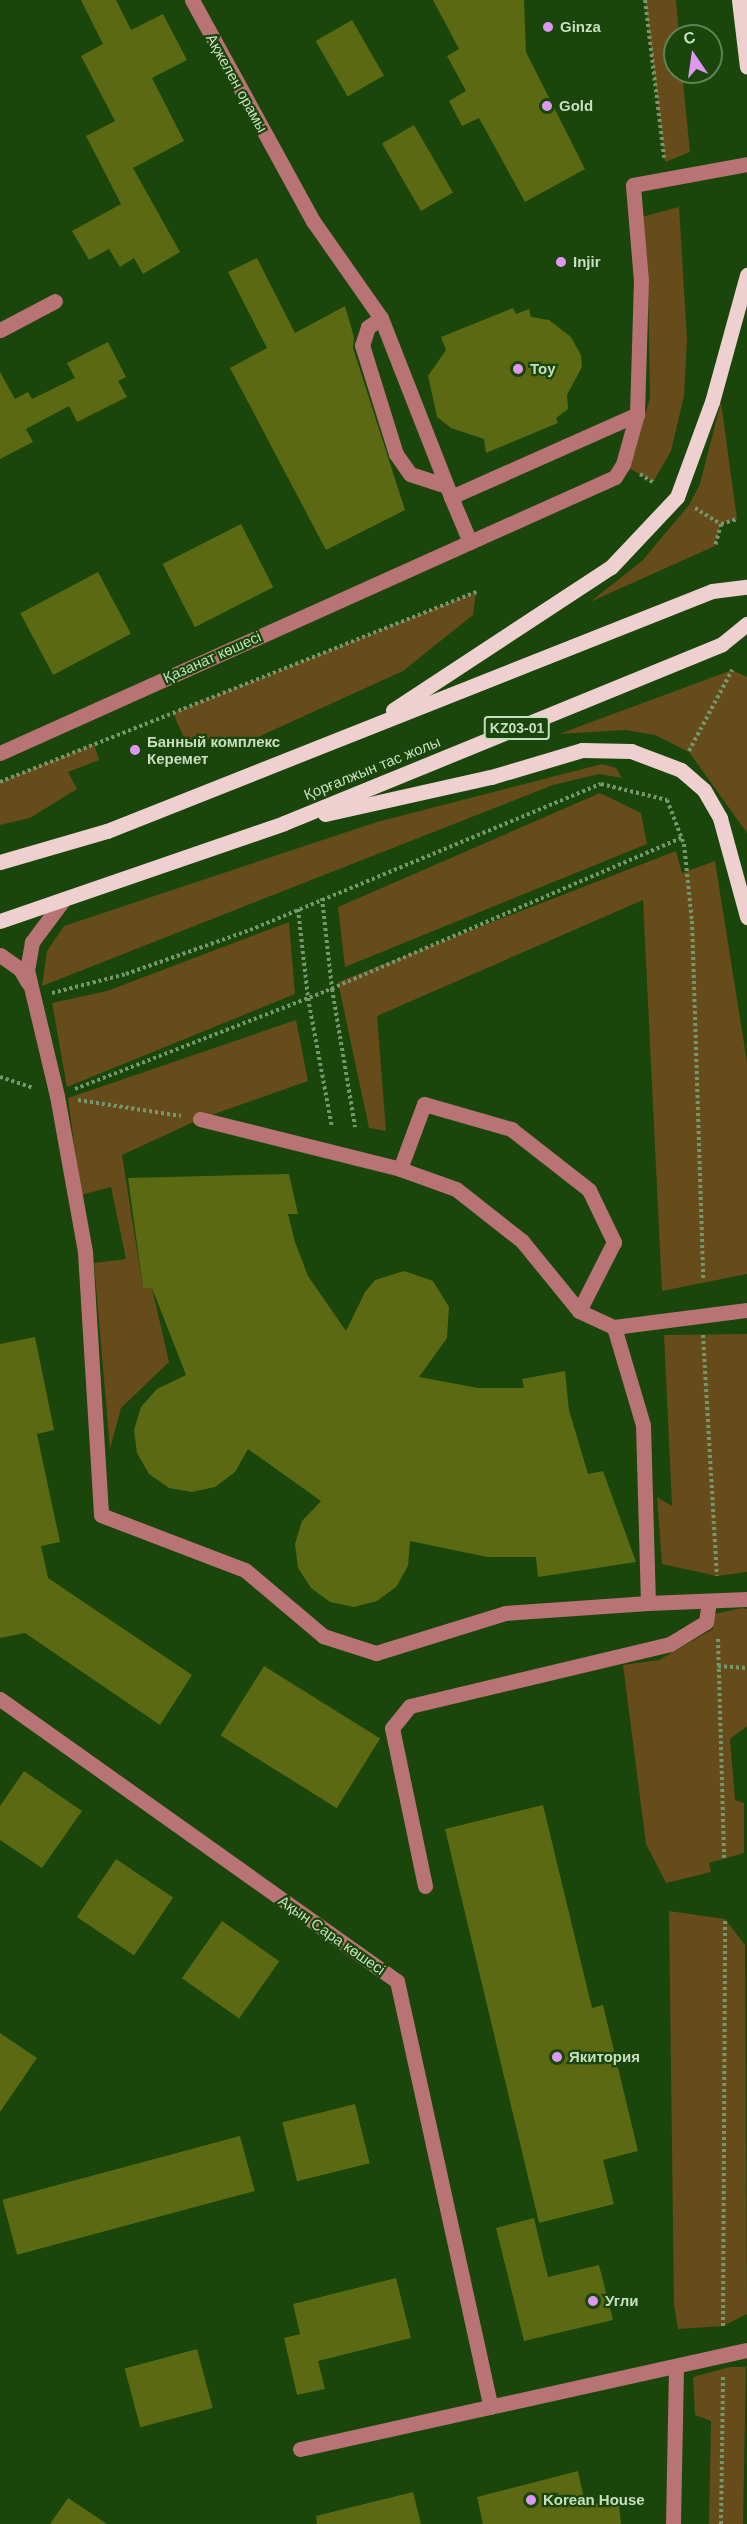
<!DOCTYPE html>
<html>
<head>
<meta charset="utf-8">
<style>
	body { margin:0 }
	#map { position:relative; width:747px; height:2524px; overflow:hidden; background:#1a450b; font-family:Arial,sans-serif }
	div>[style] { position:absolute }
	.green>* { inset:0; background:#664b1b }
	.building>* { inset:0; background:#5b6912; transform-origin:0 0 }
	.path>* { height:4px; margin-top:-2px; transform-origin:0; background:repeating-linear-gradient(90deg,#76966b 0 3px,transparent 0 6px) }
	.minor>* { height:15px; margin:-7.5px; padding:0 7.5px; transform-origin:7.5px; border-radius:7.5px; background:#b87374 }
	.major>* { height:15px; margin:-7.5px; padding:0 7.5px; transform-origin:7.5px; border-radius:7.5px; background:#edd0cf }
	.dots>* { width:16px; height:16px; translate:-50% -50%; box-sizing:border-box; border:3px solid #1a450b; border-radius:50% }
	span { translate:-50% -50%; white-space:nowrap; text-align:center; line-height:1.15; -webkit-text-stroke:4.5px #1a450b; paint-order:stroke }
	.shield-label span { padding:2px 4px; background:#1a450b; border:2px solid; border-radius:4px; -webkit-text-stroke-width:0 }
	.shield-label { font-size:14px; color:#c7dfc0; font-weight:700 }
	.poi-label { font-size:15px; color:#c7dfc0; font-weight:700 }
	.left { translate:0 -50%; text-align:left }
	.street-label { font-size:15px; color:#c7dfc0 }
	.north { position:absolute; left:663px; top:24px; width:60px; height:60px; box-sizing:border-box; background:#1a450b; border:2px solid #5f8353; border-radius:50%; rotate:347deg; font-size:16px; font-weight:700; line-height:24px; text-align:center; color:#c7dfc0 }
	.north::after { content:''; display:block; margin:auto; width:21px; height:27px; background:#df98f2; clip-path:polygon(50% 0,100% 100%,50% 72%,0 100%) }
</style>
</head>
<body>
<div id="map">
	<div class="green">
		<div style="clip-path:polygon(645px 0,676px 0,679px 36px,675px 36px,675px 72px,682px 72px,690px 152px,665px 162px)"></div>
		<div style="clip-path:polygon(679px 207px,687px 339px,684px 396px,671px 451px,653px 482px,629px 468px,650px 398px,648px 282px,642px 217px)"></div>
		<div style="clip-path:polygon(721px 402px,737px 519px,721px 524px,715px 546px,590px 602px,642px 561px,689px 505px,700px 484px)"></div>
		<div style="clip-path:polygon(476px 592px,473px 615px,403px 671px,258px 737px,185px 740px,173px 713px)"></div>
		<div style="clip-path:polygon(732px 670px,747px 677px,747px 833px,689px 752px,655px 735px,625px 730px,559px 734px)"></div>
		<div style="clip-path:polygon(94px 744px,99px 760px,68px 772px,77px 789px,30px 818px,0 825px,0 782px)"></div>
		<div style="clip-path:polygon(602px 764px,616px 768px,622px 778px,599px 774px,553px 785px,42px 986px,47px 951px,64px 926px,377px 822px)"></div>
		<div style="clip-path:polygon(600px 793px,641px 813px,647px 844px,345px 967px,338px 907px)"></div>
		<div style="clip-path:polygon(676px 851px,682px 873px,715px 861px,747px 1062px,747px 1274px,662px 1291px,643px 900px,377px 1016px,386px 1131px,369px 1128px,338px 982px)"></div>
		<div style="clip-path:polygon(289px 922px,295px 994px,67px 1087px,52px 1003px,107px 991px)"></div>
		<div style="clip-path:polygon(296px 1020px,308px 1081px,200px 1119px,122px 1155px,143px 1288px,152px 1288px,169px 1362px,121px 1408px,110px 1449px,94px 1263px,126px 1259px,111px 1187px,81px 1195px,68px 1098px)"></div>
		<div style="clip-path:polygon(747px 1334px,747px 1572px,717px 1576px,662px 1564px,657px 1497px,672px 1506px,664px 1335px)"></div>
		<div style="clip-path:polygon(742px 1608px,747px 1609px,747px 1726px,730px 1739px,735px 1800px,744px 1803px,744px 1853px,709px 1863px,711px 1872px,666px 1883px,646px 1844px,623px 1665px,659px 1660px,713px 1629px,714px 1614px)"></div>
		<div style="clip-path:polygon(669px 1911px,725px 1919px,745px 1945px,747px 2314px,723px 2326px,678px 2329px,674px 2305px)"></div>
		<div style="clip-path:polygon(730px 2367px,746px 2367px,743px 2524px,709px 2524px,711px 2421px,695px 2415px,693px 2377px)"></div>
	</div>
	<div class="building">
		<div style="clip-path:polygon(81px 0,116px 0,131px 30px,163px 14px,187px 60px,152px 78px,184px 141px,133px 168px,180px 252px,143px 274px,134px 258px,120px 267px,109px 249px,89px 260px,72px 231px,121px 204px,86px 136px,115px 121px,81px 56px,103px 44px)"></div>
		<div style="clip-path:polygon(433px 0,524px 0,526px 52px,585px 169px,525px 202px,479px 118px,462px 126px,449px 101px,466px 91px,447px 56px,459px 49px)"></div>
		<div style="left:352px;top:20px;width:64px;height:42px;rotate:60deg"></div>
		<div style="left:414px;top:125px;width:78px;height:37px;rotate:60deg"></div>
		<div style="clip-path:polygon(257px 258px,295px 333px,345px 306px,354px 337px,353px 348px,405px 510px,326px 550px,230px 368px,267px 348px,228px 272px)"></div>
		<div style="clip-path:polygon(513px 308px,516px 314px,529px 309px,531px 317px,549px 320px,571px 337px,581px 355px,582px 367px,567px 395px,568px 409px,556px 418px,558px 423px,486px 453px,484px 439px,451px 428px,437px 417px,428px 376px,446px 350px,441px 337px)"></div>
		<div style="clip-path:polygon(108px 342px,126px 377px,118px 381px,127px 397px,77px 422px,69px 406px,26px 429px,33px 442px,0 459px,0 372px,15px 399px,28px 392px,32px 399px,75px 378px,67px 363px)"></div>
		<div style="left:241px;top:524px;width:71px;height:88px;rotate:63deg"></div>
		<div style="left:98px;top:572px;width:70px;height:88px;rotate:62deg"></div>
		<div style="clip-path:polygon(289px 1174px,298px 1214px,288px 1214px,295px 1242px,308px 1276px,346px 1331px,365px 1292px,375px 1280px,404px 1271px,433px 1281px,449px 1307px,447px 1338px,419px 1377px,478px 1388px,524px 1388px,522px 1379px,565px 1371px,569px 1410px,588px 1474px,603px 1471px,636px 1562px,538px 1577px,536px 1557px,487px 1557px,410px 1541px,408px 1566px,396px 1587px,377px 1601px,354px 1607px,330px 1602px,311px 1588px,298px 1568px,295px 1544px,302px 1521px,321px 1501px,248px 1449px,235px 1472px,215px 1487px,192px 1492px,169px 1488px,149px 1474px,137px 1453px,134px 1430px,141px 1407px,157px 1389px,186px 1375px,152px 1288px,143px 1288px,128px 1178px)"></div>
		<div style="clip-path:polygon(35px 1337px,54px 1430px,37px 1434px,60px 1542px,41px 1546px,48px 1578px,192px 1675px,160px 1725px,25px 1633px,0 1638px,0 1344px)"></div>
		<div style="left:264px;top:1666px;width:137px;height:82px;rotate:32deg"></div>
		<div style="clip-path:polygon(24px 1771px,82px 1811px,42px 1868px,0 1840px,0 1806px)"></div>
		<div style="clip-path:polygon(543px 1805px,592px 2008px,603px 2005px,638px 2151px,603px 2160px,614px 2204px,539px 2223px,445px 1829px)"></div>
		<div style="left:116px;top:1859px;width:69px;height:70px;rotate:34deg"></div>
		<div style="left:222px;top:1921px;width:70px;height:70px;rotate:35deg"></div>
		<div style="clip-path:polygon(0 2033px,37px 2058px,0 2112px)"></div>
		<div style="left:355px;top:2104px;width:61px;height:75px;rotate:76deg"></div>
		<div style="left:240px;top:2136px;width:57px;height:246px;rotate:75deg"></div>
		<div style="clip-path:polygon(534px 2218px,548px 2277px,599px 2265px,613px 2320px,524px 2341px,496px 2228px)"></div>
		<div style="clip-path:polygon(396px 2278px,411px 2338px,318px 2361px,325px 2389px,297px 2395px,284px 2338px,300px 2334px,293px 2304px)"></div>
		<div style="left:197px;top:2349px;width:61px;height:75px;rotate:75deg"></div>
		<div style="clip-path:polygon(578px 2471px,585px 2503px,619px 2504px,621px 2524px,483px 2524px,477px 2497px)"></div>
		<div style="clip-path:polygon(413px 2492px,421px 2524px,317px 2524px,316px 2516px)"></div>
		<div style="clip-path:polygon(68px 2498px,107px 2524px,50px 2524px)"></div>
	</div>
	<div class="path">
		<div style="left:645px;top:0;width:159px;rotate:83.1deg"></div>
		<div style="left:640px;top:474px;width:15px;rotate:32deg"></div>
		<div style="left:695px;top:508px;width:31px;rotate:32deg"></div>
		<div style="left:721px;top:524px;width:23px;rotate:105deg"></div>
		<div style="left:721px;top:524px;width:17px;rotate:-17deg"></div>
		<div style="left:689px;top:751px;width:92px;rotate:-62deg"></div>
		<div style="left:0;top:782px;width:513px;rotate:-21.76deg"></div>
		<div style="left:322px;top:898px;width:92px;rotate:83.7deg"></div>
		<div style="left:332px;top:989px;width:140px;rotate:80.5deg"></div>
		<div style="left:298px;top:909px;width:90px;rotate:83.6deg"></div>
		<div style="left:308px;top:998px;width:131px;rotate:79.5deg"></div>
		<div style="left:52px;top:993px;width:76px;rotate:-14.4deg"></div>
		<div style="left:126px;top:974px;width:132px;rotate:-19.5deg"></div>
		<div style="left:250px;top:930px;width:380px;rotate:-22.6deg"></div>
		<div style="left:601px;top:784px;width:68px;rotate:13.6deg"></div>
		<div style="left:667px;top:800px;width:47px;rotate:68.9deg"></div>
		<div style="left:684px;top:844px;width:77px;rotate:84.1deg"></div>
		<div style="left:692px;top:921px;width:359px;rotate:88.2deg"></div>
		<div style="left:0;top:1077px;width:35px;rotate:18deg"></div>
		<div style="left:75px;top:1089px;width:269px;rotate:-21.3deg"></div>
		<div style="left:326px;top:991px;width:387px;rotate:-23.3deg"></div>
		<div style="left:78px;top:1100px;width:104px;rotate:8.8deg"></div>
		<div style="left:703px;top:1335px;width:241px;rotate:86.7deg"></div>
		<div style="left:718px;top:1639px;width:219px;rotate:88.4deg"></div>
		<div style="left:718px;top:1666px;width:29px;rotate:4deg"></div>
		<div style="left:723px;top:2326px;width:407px;rotate:-89.7deg"></div>
		<div style="left:721px;top:2524px;width:149px;rotate:-89.2deg"></div>
	</div>
	<div class="minor">
		<div style="left:192px;top:0;width:252px;rotate:61.3deg"></div>
		<div style="left:313px;top:221px;width:118px;rotate:55deg"></div>
		<div style="left:381px;top:318px;width:192px;rotate:68.6deg"></div>
		<div style="left:381px;top:318px;width:16px;rotate:145deg"></div>
		<div style="left:368px;top:327px;width:19px;rotate:108deg"></div>
		<div style="left:362px;top:345px;width:114px;rotate:72.7deg"></div>
		<div style="left:396px;top:454px;width:24px;rotate:55deg"></div>
		<div style="left:410px;top:474px;width:38px;rotate:18deg"></div>
		<div style="left:0;top:330px;width:62px;rotate:-27.8deg"></div>
		<div style="left:470px;top:542px;width:49px;rotate:-112.9deg"></div>
		<div style="left:451px;top:497px;width:204px;rotate:-24deg"></div>
		<div style="left:0;top:753px;width:674px;rotate:-24.17deg"></div>
		<div style="left:615px;top:477px;width:15px;rotate:-58deg"></div>
		<div style="left:623px;top:464px;width:52px;rotate:-74.4deg"></div>
		<div style="left:637px;top:414px;width:133px;rotate:-88.3deg"></div>
		<div style="left:641px;top:281px;width:96px;rotate:-94.8deg"></div>
		<div style="left:633px;top:185px;width:116px;rotate:-10.4deg"></div>
		<div style="left:64px;top:899px;width:54px;rotate:126.7deg"></div>
		<div style="left:32px;top:942px;width:28px;rotate:100deg"></div>
		<div style="left:27px;top:970px;width:130px;rotate:76.6deg"></div>
		<div style="left:57px;top:1096px;width:158px;rotate:79.8deg"></div>
		<div style="left:85px;top:1252px;width:263px;rotate:86.5deg"></div>
		<div style="left:101px;top:1515px;width:154px;rotate:20.9deg"></div>
		<div style="left:245px;top:1570px;width:102px;rotate:40.2deg"></div>
		<div style="left:323px;top:1636px;width:56px;rotate:17.8deg"></div>
		<div style="left:376px;top:1653px;width:135px;rotate:-17.2deg"></div>
		<div style="left:505px;top:1613px;width:143px;rotate:-4deg"></div>
		<div style="left:0;top:955px;width:24px;rotate:35deg"></div>
		<div style="left:20px;top:969px;width:16px;rotate:60deg"></div>
		<div style="left:200px;top:1119px;width:206px;rotate:14deg"></div>
		<div style="left:400px;top:1169px;width:69px;rotate:-69.7deg"></div>
		<div style="left:424px;top:1104px;width:91px;rotate:16deg"></div>
		<div style="left:511px;top:1129px;width:99px;rotate:38deg"></div>
		<div style="left:589px;top:1190px;width:58px;rotate:64.3deg"></div>
		<div style="left:614px;top:1242px;width:77px;rotate:116.9deg"></div>
		<div style="left:579px;top:1311px;width:38px;rotate:25deg"></div>
		<div style="left:614px;top:1327px;width:134px;rotate:-7.3deg"></div>
		<div style="left:400px;top:1169px;width:59px;rotate:19.7deg"></div>
		<div style="left:456px;top:1189px;width:84px;rotate:38.2deg"></div>
		<div style="left:522px;top:1241px;width:90px;rotate:50.8deg"></div>
		<div style="left:614px;top:1327px;width:102px;rotate:73.5deg"></div>
		<div style="left:643px;top:1425px;width:178px;rotate:88.4deg"></div>
		<div style="left:648px;top:1603px;width:99px;rotate:-2.3deg"></div>
		<div style="left:0;top:1699px;width:487px;rotate:35.4deg"></div>
		<div style="left:397px;top:1981px;width:436px;rotate:77.6deg"></div>
		<div style="left:425px;top:1886px;width:161px;rotate:-101.8deg"></div>
		<div style="left:392px;top:1728px;width:28px;rotate:-51deg"></div>
		<div style="left:410px;top:1706px;width:267px;rotate:-13.4deg"></div>
		<div style="left:670px;top:1644px;width:42px;rotate:-31.4deg"></div>
		<div style="left:706px;top:1622px;width:21px;rotate:-82deg"></div>
		<div style="left:300px;top:2449px;width:458px;rotate:-12.5deg"></div>
		<div style="left:673px;top:2524px;width:157px;rotate:-88.9deg"></div>
	</div>
	<div class="major">
		<div style="left:739px;top:0;width:67px;rotate:83.2deg"></div>
		<div style="left:393px;top:710px;width:261px;rotate:-33.3deg"></div>
		<div style="left:611px;top:567px;width:96px;rotate:-46.7deg"></div>
		<div style="left:677px;top:497px;width:101px;rotate:-69.8deg"></div>
		<div style="left:712px;top:402px;width:132px;rotate:-74.6deg"></div>
		<div style="left:325px;top:814px;width:170px;rotate:-12.6deg"></div>
		<div style="left:491px;top:777px;width:95px;rotate:-16.5deg"></div>
		<div style="left:582px;top:750px;width:49px;rotate:1.2deg"></div>
		<div style="left:631px;top:751px;width:53px;rotate:20.8deg"></div>
		<div style="left:681px;top:770px;width:30px;rotate:41deg"></div>
		<div style="left:704px;top:790px;width:32px;rotate:60deg"></div>
		<div style="left:720px;top:818px;width:103px;rotate:74.7deg"></div>
		<div style="left:0;top:862px;width:111px;rotate:-16.2deg"></div>
		<div style="left:107px;top:831px;width:651px;rotate:-21.64deg"></div>
		<div style="left:712px;top:591px;width:35px;rotate:-7deg"></div>
		<div style="left:0;top:921px;width:300px;rotate:-19deg"></div>
		<div style="left:284px;top:823px;width:473px;rotate:-22.2deg"></div>
		<div style="left:722px;top:644px;width:32px;rotate:-39deg"></div>
	</div>
	<div class="dots">
		<div style="left:548px;top:27px;background:#df98f2"></div>
		<div style="left:547px;top:106px;background:#df98f2"></div>
		<div style="left:561px;top:262px;background:#df98f2"></div>
		<div style="left:518px;top:369px;background:#df98f2"></div>
		<div style="left:135px;top:750px;background:#df98f2"></div>
		<div style="left:557px;top:2057px;background:#df98f2"></div>
		<div style="left:593px;top:2301px;background:#df98f2"></div>
		<div style="left:531px;top:2500px;background:#df98f2"></div>
	</div>
	<div class="shield-label">
		<span style="left:517px;top:728px">KZ03-01</span>
	</div>
	<div class="poi-label">
		<span class="left" style="left:560px;top:27px">Ginza</span>
		<span class="left" style="left:559px;top:106px">Gold</span>
		<span class="left" style="left:573px;top:262px">Injir</span>
		<span class="left" style="left:530px;top:369px">Toy</span>
		<span class="left" style="left:147px;top:750px">Банный комплекс<br>Керемет</span>
		<span class="left" style="left:569px;top:2057px">Якитория</span>
		<span class="left" style="left:605px;top:2301px">Угли</span>
		<span class="left" style="left:543px;top:2500px">Korean House</span>
	</div>
	<div class="street-label">
		<span style="left:237px;top:83px;rotate:61deg">Ақжелен орамы</span>
		<span style="left:212px;top:657px;rotate:-24deg">Қазанат көшесі</span>
		<span style="left:372px;top:768px;rotate:-22deg">Қорғалжын тас жолы</span>
		<span style="left:332px;top:1935px;rotate:35deg">Ақын Сара көшесі</span>
	</div>
	<div class="north">С</div>
</div>
</body>
</html>
